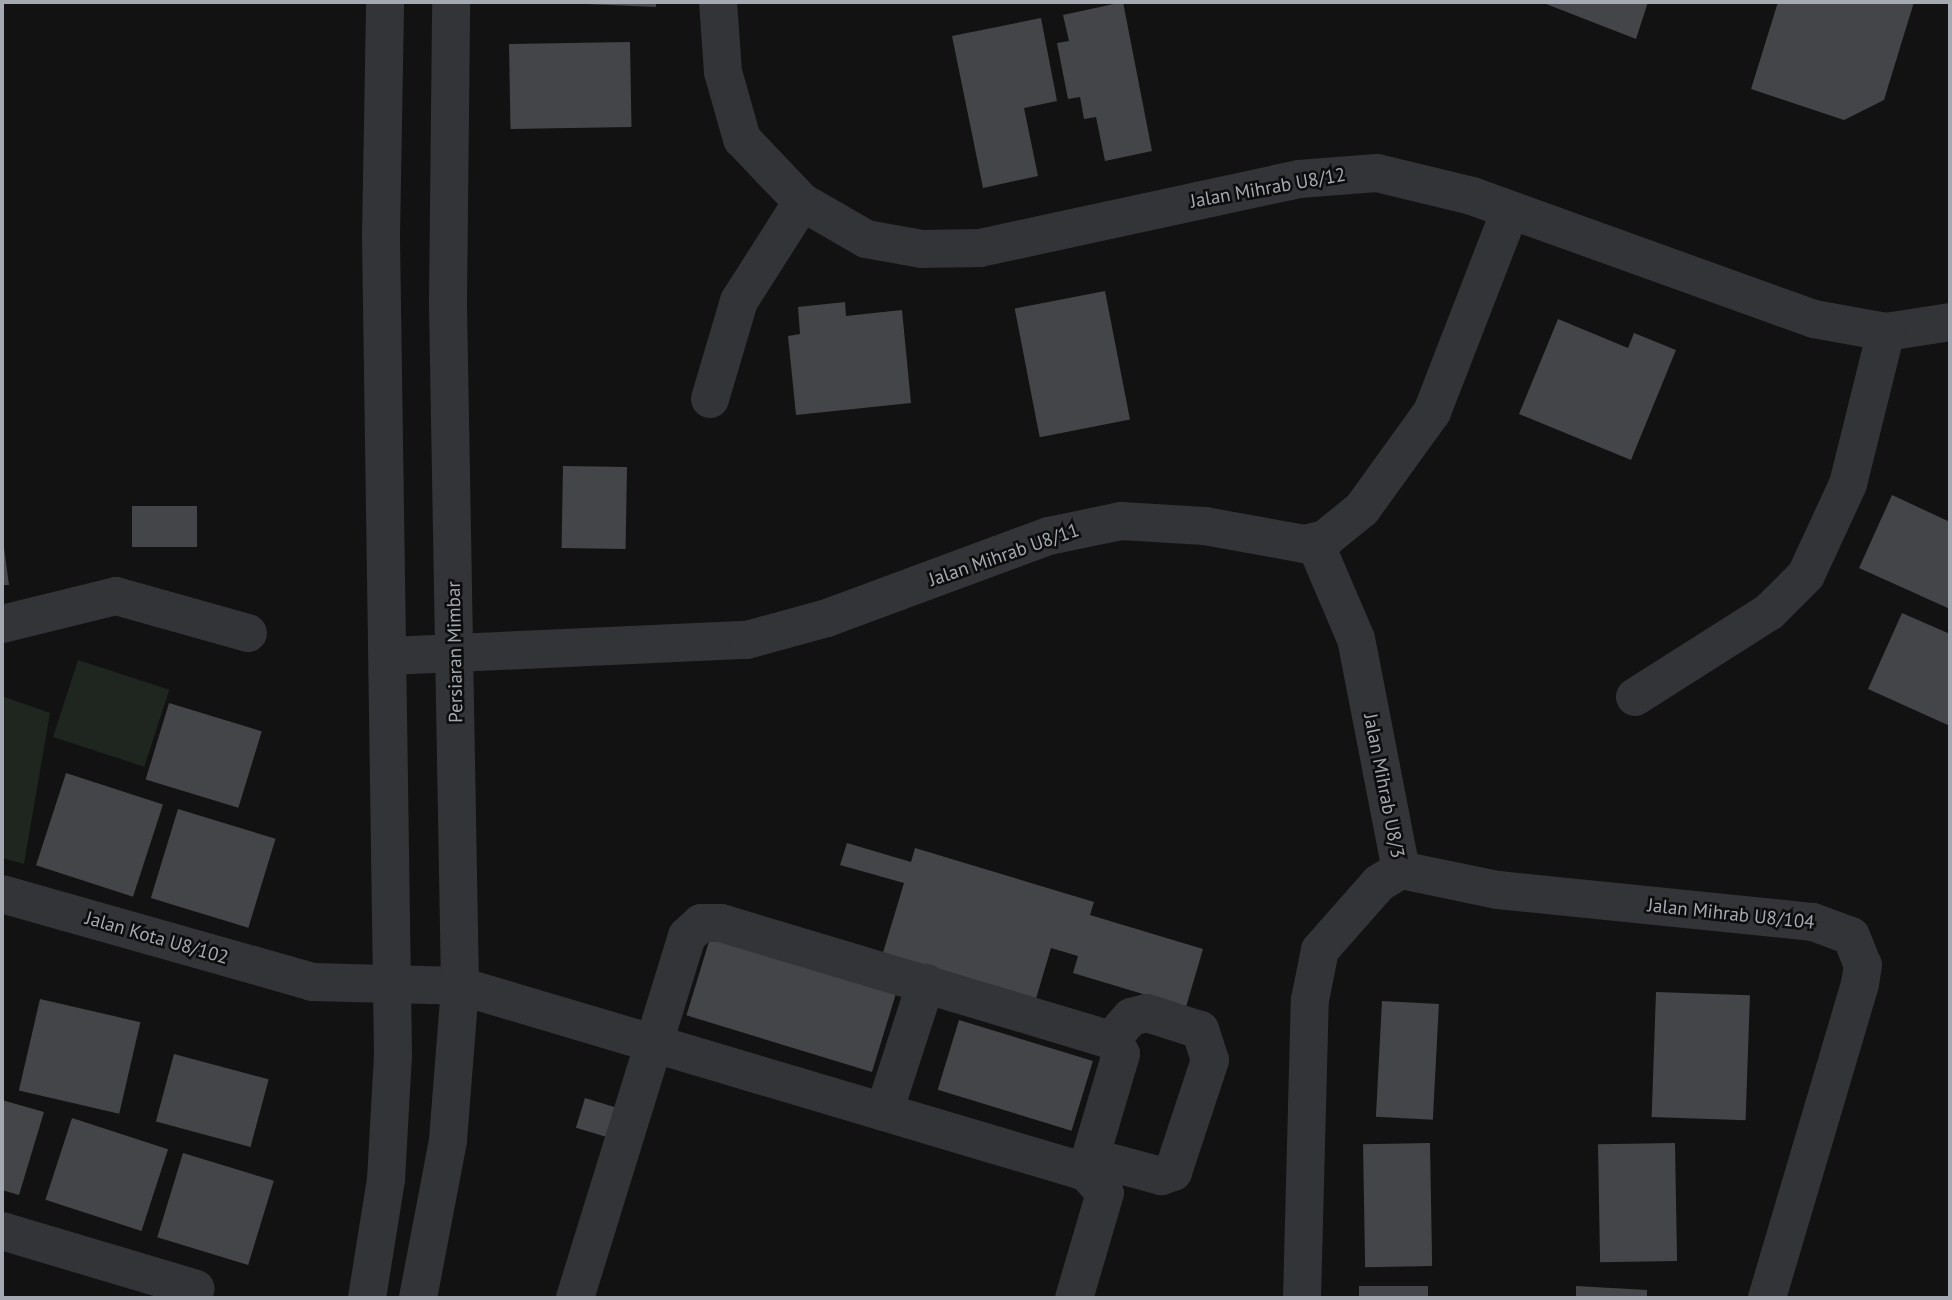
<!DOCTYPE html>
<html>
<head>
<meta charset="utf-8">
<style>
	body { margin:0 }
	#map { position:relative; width:1952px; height:1300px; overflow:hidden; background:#121213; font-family:"PT Sans",sans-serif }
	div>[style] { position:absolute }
	.green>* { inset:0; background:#1f251f; transform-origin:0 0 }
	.building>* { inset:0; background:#444548; transform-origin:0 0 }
	.minor>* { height:38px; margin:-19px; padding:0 19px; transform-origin:19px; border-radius:19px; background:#333438 }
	span { translate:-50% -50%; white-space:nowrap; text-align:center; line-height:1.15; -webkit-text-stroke:5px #0d0d0e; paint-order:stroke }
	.street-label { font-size:19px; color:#a5aab2 }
	.frame { position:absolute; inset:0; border:4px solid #a5aab2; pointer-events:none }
</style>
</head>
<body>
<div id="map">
	<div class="green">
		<div style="left:78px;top:660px;width:96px;height:81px;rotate:18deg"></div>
		<div style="clip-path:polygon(2px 696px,50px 713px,24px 864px,2px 858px)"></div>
	</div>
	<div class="building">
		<div style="clip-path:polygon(538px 2px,656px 2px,656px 7px)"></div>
		<div style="clip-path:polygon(1123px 2px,1152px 151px,1105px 161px,1096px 117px,1084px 119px,1080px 97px,1068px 99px,1057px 43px,1069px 41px,1063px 15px)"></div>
		<div style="clip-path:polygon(1541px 2px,1648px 2px,1636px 39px)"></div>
		<div style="clip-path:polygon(1778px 2px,1914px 2px,1884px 100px,1844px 120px,1751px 89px)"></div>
		<div style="clip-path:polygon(1041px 18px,1057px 101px,1024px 108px,1038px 176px,983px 188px,952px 36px)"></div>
		<div style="left:630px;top:42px;width:85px;height:121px;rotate:89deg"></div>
		<div style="left:1105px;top:291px;width:131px;height:92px;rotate:79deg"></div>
		<div style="clip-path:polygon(845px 302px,846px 316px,902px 310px,911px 403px,796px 415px,788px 336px,800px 334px,798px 307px)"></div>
		<div style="clip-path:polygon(1558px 319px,1628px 348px,1634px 333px,1676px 350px,1631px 460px,1519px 414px)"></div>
		<div style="left:563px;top:466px;width:64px;height:82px;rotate:1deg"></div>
		<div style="clip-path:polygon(1892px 495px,1950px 522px,1950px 609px,1859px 568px)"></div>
		<div style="left:132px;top:506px;width:65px;height:41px"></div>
		<div style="clip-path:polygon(2px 532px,9px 585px,2px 585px)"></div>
		<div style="clip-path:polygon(1902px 613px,1950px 634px,1950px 726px,1868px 689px)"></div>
		<div style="left:169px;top:703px;width:97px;height:80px;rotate:17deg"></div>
		<div style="left:66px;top:773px;width:102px;height:97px;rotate:18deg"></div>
		<div style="left:178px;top:809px;width:102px;height:93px;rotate:17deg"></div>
		<div style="clip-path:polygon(847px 843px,911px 862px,915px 848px,1094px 902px,1090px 915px,1203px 949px,1186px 1007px,1073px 973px,1078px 956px,1051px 948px,1035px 1002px,882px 956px,904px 883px,840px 865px)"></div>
		<div style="left:711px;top:935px;width:194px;height:84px;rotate:17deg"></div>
		<div style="left:1656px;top:992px;width:94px;height:125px;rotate:2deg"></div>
		<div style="left:40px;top:999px;width:103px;height:94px;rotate:13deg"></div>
		<div style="left:1382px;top:1001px;width:57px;height:116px;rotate:3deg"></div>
		<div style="left:959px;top:1020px;width:140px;height:73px;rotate:17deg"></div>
		<div style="left:174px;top:1054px;width:98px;height:70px;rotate:15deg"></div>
		<div style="left:585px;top:1098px;width:34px;height:31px;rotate:17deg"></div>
		<div style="clip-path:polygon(2px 1100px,44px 1112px,19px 1195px,2px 1190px)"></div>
		<div style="left:72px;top:1118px;width:101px;height:86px;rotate:18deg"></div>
		<div style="left:1430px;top:1143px;width:123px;height:67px;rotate:89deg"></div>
		<div style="left:1675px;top:1143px;width:118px;height:77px;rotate:89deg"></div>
		<div style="left:183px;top:1153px;width:95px;height:88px;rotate:17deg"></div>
		<div style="left:1359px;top:1286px;width:69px;height:12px"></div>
		<div style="clip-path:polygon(1576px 1286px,1647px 1290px,1647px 1298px,1576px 1298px)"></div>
	</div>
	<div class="minor">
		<div style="left:718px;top:2px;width:70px;rotate:85.9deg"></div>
		<div style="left:723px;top:72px;width:70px;rotate:74.2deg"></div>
		<div style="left:742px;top:139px;width:87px;rotate:46.4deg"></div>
		<div style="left:802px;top:202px;width:74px;rotate:30deg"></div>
		<div style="left:866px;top:239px;width:57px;rotate:10.1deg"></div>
		<div style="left:922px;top:249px;width:58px;rotate:-1deg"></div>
		<div style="left:980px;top:248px;width:326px;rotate:-12.2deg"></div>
		<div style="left:1299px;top:179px;width:78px;rotate:-4.4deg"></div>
		<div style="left:1377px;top:173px;width:98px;rotate:13.6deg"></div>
		<div style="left:1472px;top:196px;width:363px;rotate:19.8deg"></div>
		<div style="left:1814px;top:319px;width:73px;rotate:10.2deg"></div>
		<div style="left:1886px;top:332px;width:65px;rotate:-8.9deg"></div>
		<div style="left:710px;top:399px;width:102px;rotate:-73.5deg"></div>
		<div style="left:739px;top:301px;width:117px;rotate:-57.5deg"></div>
		<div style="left:2px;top:624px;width:117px;rotate:-13.8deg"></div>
		<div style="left:116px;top:596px;width:137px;rotate:15.7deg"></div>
		<div style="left:390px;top:656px;width:357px;rotate:-2.6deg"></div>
		<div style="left:747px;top:640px;width:83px;rotate:-15.4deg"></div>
		<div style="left:827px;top:618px;width:237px;rotate:-20.3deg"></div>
		<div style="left:1049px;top:536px;width:74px;rotate:-11.8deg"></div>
		<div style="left:1121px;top:521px;width:84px;rotate:3.4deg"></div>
		<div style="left:1205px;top:526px;width:101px;rotate:10.3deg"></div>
		<div style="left:1304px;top:544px;width:22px;rotate:-13deg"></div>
		<div style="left:1325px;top:539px;width:48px;rotate:-39deg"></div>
		<div style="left:1362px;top:509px;width:120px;rotate:-54.2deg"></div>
		<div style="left:1432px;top:412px;width:216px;rotate:-68.8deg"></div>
		<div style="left:1635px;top:697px;width:159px;rotate:-32.4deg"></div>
		<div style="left:1769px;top:612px;width:52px;rotate:-45deg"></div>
		<div style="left:1806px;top:575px;width:100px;rotate:-65.2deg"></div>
		<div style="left:1848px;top:484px;width:157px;rotate:-76deg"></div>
		<div style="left:1401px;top:870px;width:99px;rotate:11.7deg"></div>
		<div style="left:1498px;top:890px;width:317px;rotate:5.8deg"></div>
		<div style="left:1813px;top:922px;width:40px;rotate:20.2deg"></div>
		<div style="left:1851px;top:936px;width:31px;rotate:68deg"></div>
		<div style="left:1863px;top:965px;width:19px;rotate:99deg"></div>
		<div style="left:1860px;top:984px;width:327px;rotate:106.5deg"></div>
		<div style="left:2px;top:894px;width:322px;rotate:15.8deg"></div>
		<div style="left:312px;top:982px;width:148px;rotate:1.5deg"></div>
		<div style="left:460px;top:986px;width:653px;rotate:16.55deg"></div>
		<div style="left:1086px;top:1172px;width:28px;rotate:48deg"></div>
		<div style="left:1105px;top:1193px;width:109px;rotate:106.4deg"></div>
		<div style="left:884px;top:1112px;width:136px;rotate:-72deg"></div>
		<div style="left:1091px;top:1157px;width:73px;rotate:15.2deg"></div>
		<div style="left:1161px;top:1176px;width:13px;rotate:-18deg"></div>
		<div style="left:1173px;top:1172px;width:118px;rotate:-71.7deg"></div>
		<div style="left:1210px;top:1060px;width:32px;rotate:-108deg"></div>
		<div style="left:1200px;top:1030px;width:56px;rotate:-162.2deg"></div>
		<div style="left:1147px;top:1013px;width:16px;rotate:166deg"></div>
		<div style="left:1131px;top:1017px;width:30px;rotate:131deg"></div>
		<div style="left:2px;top:1231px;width:202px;rotate:16.6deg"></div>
		<div style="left:367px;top:1298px;width:120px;rotate:-80.9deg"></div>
		<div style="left:386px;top:1180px;width:125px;rotate:-86.8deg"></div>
		<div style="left:393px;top:1055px;width:818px;rotate:-90.84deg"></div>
		<div style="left:381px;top:237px;width:235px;rotate:-89deg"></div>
		<div style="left:418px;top:1298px;width:161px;rotate:-79.2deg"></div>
		<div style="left:448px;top:1140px;width:154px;rotate:-85.5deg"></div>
		<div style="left:460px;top:986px;width:683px;rotate:-91.01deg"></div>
		<div style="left:448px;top:303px;width:301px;rotate:-89.4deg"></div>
		<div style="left:575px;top:1298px;width:379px;rotate:-72.8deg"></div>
		<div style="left:687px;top:936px;width:19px;rotate:-43deg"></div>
		<div style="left:701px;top:923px;width:20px"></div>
		<div style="left:721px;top:923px;width:407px;rotate:16.7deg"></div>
		<div style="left:1111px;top:1040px;width:17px;rotate:54deg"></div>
		<div style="left:1121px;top:1054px;width:123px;rotate:106.5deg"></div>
		<div style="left:1302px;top:1298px;width:298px;rotate:-88.5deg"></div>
		<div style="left:1310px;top:1000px;width:51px;rotate:-78.7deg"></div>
		<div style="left:1320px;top:950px;width:89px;rotate:-48.6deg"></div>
		<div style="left:1379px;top:883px;width:26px;rotate:-31deg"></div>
		<div style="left:1401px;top:870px;width:235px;rotate:-101deg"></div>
		<div style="left:1356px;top:639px;width:104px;rotate:-113.1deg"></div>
	</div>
	<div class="street-label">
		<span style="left:1268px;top:188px;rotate:-10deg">Jalan Mihrab U8/12</span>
		<span style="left:1004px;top:555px;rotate:-19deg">Jalan Mihrab U8/11</span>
		<span style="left:455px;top:652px;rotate:-91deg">Persiaran Mimbar</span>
		<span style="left:1384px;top:786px;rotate:79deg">Jalan Mihrab U8/3</span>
		<span style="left:1731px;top:914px;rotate:6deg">Jalan Mihrab U8/104</span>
		<span style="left:157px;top:938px;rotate:16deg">Jalan Kota U8/102</span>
	</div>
	<div class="frame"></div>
</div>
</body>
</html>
